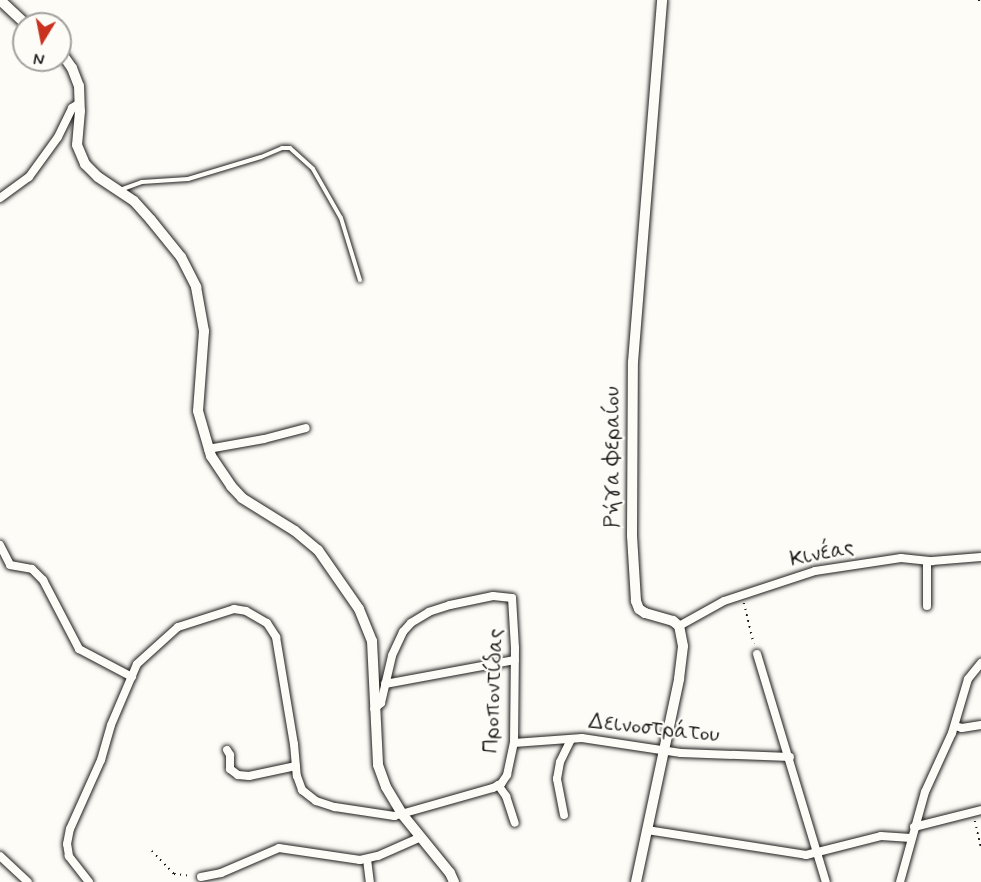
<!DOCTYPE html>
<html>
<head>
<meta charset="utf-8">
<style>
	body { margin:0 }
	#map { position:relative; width:981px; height:882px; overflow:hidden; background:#fdfcf7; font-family:Mynerve,sans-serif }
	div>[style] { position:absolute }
	.path>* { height:1.5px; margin-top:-0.75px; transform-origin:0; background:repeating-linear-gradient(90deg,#1c1c1c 0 1.5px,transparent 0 6px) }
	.roads { filter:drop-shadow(0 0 2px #1c1c1c) drop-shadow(0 0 2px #1c1c1c) }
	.service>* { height:4px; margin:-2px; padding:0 2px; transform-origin:2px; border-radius:2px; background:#fdfcf7 }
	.minor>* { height:8px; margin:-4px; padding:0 4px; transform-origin:4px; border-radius:4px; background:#fdfcf7 }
	.tertiary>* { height:10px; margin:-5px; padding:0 5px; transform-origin:5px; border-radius:5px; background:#fdfcf7 }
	span { translate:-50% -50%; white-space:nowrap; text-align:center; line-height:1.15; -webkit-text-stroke:4.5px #fdfcf7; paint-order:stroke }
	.street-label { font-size:22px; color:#1c1c1c }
	.north { position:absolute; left:12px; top:12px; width:60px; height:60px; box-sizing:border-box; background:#fdfcf7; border:2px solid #a3a29f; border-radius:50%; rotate:190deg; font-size:16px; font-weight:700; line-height:24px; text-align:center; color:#1c1c1c }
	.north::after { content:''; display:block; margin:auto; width:21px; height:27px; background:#c8321e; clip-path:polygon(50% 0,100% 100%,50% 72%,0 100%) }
</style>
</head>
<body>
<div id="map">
	<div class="path">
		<div style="left:979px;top:0;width:6px;rotate:72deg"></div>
		<div style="left:744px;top:603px;width:42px;rotate:76.3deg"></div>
		<div style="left:975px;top:821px;width:27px;rotate:77deg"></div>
		<div style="left:152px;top:851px;width:32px;rotate:46deg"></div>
		<div style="left:174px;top:874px;width:18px;rotate:6deg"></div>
	</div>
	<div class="roads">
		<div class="service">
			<div style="left:120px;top:190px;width:23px;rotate:-20deg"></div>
			<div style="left:142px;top:182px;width:46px;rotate:-3.7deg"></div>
			<div style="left:188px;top:179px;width:76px;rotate:-16.8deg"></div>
			<div style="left:261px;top:157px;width:23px;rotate:-23deg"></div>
			<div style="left:282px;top:148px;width:8px"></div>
			<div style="left:290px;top:148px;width:31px;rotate:42deg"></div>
			<div style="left:313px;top:169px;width:56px;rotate:60.3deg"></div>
			<div style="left:341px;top:218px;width:65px;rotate:73deg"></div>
		</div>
		<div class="minor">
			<div style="left:0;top:198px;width:36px;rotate:-36deg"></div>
			<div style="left:29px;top:177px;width:49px;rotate:-54.1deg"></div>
			<div style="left:58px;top:137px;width:32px;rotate:-64deg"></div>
			<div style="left:72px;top:108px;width:9px;rotate:-32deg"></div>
			<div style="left:208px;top:449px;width:57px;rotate:-10.1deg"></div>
			<div style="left:264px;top:439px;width:43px;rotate:-14.7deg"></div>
			<div style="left:0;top:545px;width:22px;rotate:63deg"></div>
			<div style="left:10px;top:565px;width:22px;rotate:10deg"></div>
			<div style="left:32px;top:569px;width:16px;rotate:45deg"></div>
			<div style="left:43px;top:580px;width:78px;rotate:62.4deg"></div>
			<div style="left:79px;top:649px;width:60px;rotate:27.8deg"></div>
			<div style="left:927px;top:561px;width:45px;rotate:90deg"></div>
			<div style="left:679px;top:626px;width:51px;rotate:-29.1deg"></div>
			<div style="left:724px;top:601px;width:96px;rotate:-18.2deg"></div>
			<div style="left:815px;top:571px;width:87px;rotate:-8.6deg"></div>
			<div style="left:901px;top:558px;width:31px;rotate:6deg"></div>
			<div style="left:932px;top:561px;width:49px;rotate:-4.7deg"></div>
			<div style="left:757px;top:654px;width:238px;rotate:73.2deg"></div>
			<div style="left:385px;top:684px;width:132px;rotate:-10.5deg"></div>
			<div style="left:955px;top:726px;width:7px;rotate:16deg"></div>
			<div style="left:962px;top:728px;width:19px;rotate:-9deg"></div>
			<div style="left:514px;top:743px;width:68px;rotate:-4.2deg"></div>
			<div style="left:582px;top:738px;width:100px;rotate:8.6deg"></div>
			<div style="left:681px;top:753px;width:109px;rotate:2.1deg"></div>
			<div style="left:227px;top:750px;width:6px;rotate:59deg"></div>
			<div style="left:230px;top:755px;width:14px;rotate:90deg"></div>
			<div style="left:230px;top:769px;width:10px;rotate:37deg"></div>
			<div style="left:238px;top:775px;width:11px;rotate:5deg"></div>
			<div style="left:249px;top:776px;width:48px;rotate:-12deg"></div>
			<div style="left:498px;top:785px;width:14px;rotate:54deg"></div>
			<div style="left:506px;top:796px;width:28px;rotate:72deg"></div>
			<div style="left:564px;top:815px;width:37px;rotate:-101deg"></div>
			<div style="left:557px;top:779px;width:17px;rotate:-80deg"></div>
			<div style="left:560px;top:762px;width:25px;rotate:-64deg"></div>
			<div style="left:914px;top:827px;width:69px;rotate:-14.2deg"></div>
			<div style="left:647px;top:830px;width:161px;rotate:8.9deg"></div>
			<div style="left:806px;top:855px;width:77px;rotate:-14.2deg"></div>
			<div style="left:881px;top:836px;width:30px;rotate:4deg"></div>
			<div style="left:0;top:856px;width:38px;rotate:43deg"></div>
			<div style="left:367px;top:859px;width:23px;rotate:83deg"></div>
			<div style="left:201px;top:877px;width:20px;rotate:-11deg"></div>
			<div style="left:221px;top:873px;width:63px;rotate:-23.3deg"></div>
			<div style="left:279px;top:848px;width:82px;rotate:8.4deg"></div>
			<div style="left:360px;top:860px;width:18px;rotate:-13deg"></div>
			<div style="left:378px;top:856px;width:47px;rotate:-23.8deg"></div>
			<div style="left:89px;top:882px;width:33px;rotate:-128deg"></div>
			<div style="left:69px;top:856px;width:12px;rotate:-99deg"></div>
			<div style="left:67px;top:844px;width:15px;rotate:-79deg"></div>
			<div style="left:70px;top:829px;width:76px;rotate:-65.8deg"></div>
			<div style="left:101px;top:760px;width:36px;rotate:-74deg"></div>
			<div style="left:111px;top:725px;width:66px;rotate:-66.9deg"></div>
			<div style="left:137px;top:664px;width:55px;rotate:-42.1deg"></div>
			<div style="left:178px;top:627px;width:59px;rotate:-17.8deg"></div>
			<div style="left:234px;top:609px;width:12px;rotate:9deg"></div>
			<div style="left:246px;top:611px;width:24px;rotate:30deg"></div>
			<div style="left:267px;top:623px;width:17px;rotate:57deg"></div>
			<div style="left:276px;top:637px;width:109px;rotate:80.5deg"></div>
			<div style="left:294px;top:744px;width:32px;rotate:85deg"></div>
			<div style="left:297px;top:776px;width:15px;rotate:70deg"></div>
			<div style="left:302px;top:790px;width:18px;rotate:38deg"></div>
			<div style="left:316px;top:801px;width:20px;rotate:18deg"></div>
			<div style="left:335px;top:807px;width:60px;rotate:8.7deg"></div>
			<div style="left:394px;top:816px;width:103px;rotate:-15.8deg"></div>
			<div style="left:493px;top:788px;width:9px;rotate:-27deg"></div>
			<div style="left:501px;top:784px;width:11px;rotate:-56deg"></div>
			<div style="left:507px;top:775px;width:33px;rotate:-78deg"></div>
			<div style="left:514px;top:743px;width:95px;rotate:-89.4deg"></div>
			<div style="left:515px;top:648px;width:50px;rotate:-93.4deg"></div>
			<div style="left:512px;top:598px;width:19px;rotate:-174deg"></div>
			<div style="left:493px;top:596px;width:44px;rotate:168.2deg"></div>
			<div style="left:450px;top:605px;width:22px;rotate:162deg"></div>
			<div style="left:429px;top:612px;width:21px;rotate:149deg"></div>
			<div style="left:411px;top:623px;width:12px;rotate:132deg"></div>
			<div style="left:403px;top:632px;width:26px;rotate:115deg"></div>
			<div style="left:392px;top:656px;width:48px;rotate:103.2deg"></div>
			<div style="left:381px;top:703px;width:9px;rotate:139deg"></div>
			<div style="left:900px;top:882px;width:93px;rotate:-74.5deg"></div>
			<div style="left:925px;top:792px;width:65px;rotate:-65.4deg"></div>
			<div style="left:952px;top:733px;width:56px;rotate:-73.5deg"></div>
			<div style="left:968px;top:679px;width:21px;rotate:-51deg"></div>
		</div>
		<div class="tertiary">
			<div style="left:0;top:0;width:35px;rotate:43deg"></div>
			<div style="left:60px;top:51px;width:21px;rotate:55deg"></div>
			<div style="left:72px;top:68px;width:19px;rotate:69deg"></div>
			<div style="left:79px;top:86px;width:25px;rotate:88deg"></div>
			<div style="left:80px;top:111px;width:34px;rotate:95deg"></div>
			<div style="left:77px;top:145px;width:21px;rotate:67deg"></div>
			<div style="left:85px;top:164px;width:18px;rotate:45deg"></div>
			<div style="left:98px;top:177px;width:43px;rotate:33.7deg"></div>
			<div style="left:134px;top:201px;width:25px;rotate:48deg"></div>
			<div style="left:151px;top:220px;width:48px;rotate:51deg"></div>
			<div style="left:181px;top:257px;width:34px;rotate:63deg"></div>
			<div style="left:196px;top:287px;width:45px;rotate:79.7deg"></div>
			<div style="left:204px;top:331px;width:80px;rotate:94.3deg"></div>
			<div style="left:198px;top:411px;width:47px;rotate:73.9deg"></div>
			<div style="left:211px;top:456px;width:36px;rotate:56deg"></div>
			<div style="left:231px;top:486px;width:16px;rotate:47deg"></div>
			<div style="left:242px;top:498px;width:62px;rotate:31.9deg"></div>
			<div style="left:295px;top:531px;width:30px;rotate:40deg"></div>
			<div style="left:318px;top:550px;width:72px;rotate:55.2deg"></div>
			<div style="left:359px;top:609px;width:35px;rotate:68deg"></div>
			<div style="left:372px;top:641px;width:124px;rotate:87.2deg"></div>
			<div style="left:378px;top:765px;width:23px;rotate:70deg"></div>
			<div style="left:386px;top:787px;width:31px;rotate:59deg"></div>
			<div style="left:402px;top:814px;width:76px;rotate:50.9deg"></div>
			<div style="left:450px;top:873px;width:10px;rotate:66deg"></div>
			<div style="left:636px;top:882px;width:208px;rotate:-78deg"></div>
			<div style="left:679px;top:679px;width:33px;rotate:-83deg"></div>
			<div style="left:683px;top:646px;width:20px;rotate:-101deg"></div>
			<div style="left:679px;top:626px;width:8px;rotate:-140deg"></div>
			<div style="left:673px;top:621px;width:29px;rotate:-164deg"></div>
			<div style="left:645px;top:613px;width:7px;rotate:-146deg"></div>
			<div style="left:639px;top:609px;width:9px;rotate:-111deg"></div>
			<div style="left:636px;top:601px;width:65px;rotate:-93.5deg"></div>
			<div style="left:632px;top:536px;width:174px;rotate:-89.7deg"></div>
			<div style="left:633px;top:362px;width:363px;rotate:-85.4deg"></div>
		</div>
	</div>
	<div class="street-label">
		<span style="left:613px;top:457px;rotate:-90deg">Ρήγα Φεραίου</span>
		<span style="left:822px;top:554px;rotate:-12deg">Κινέας</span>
		<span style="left:494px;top:691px;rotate:-88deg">Προποντίδας</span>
		<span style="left:654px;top:729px;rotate:6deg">Δεινοστράτου</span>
	</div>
	<div class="north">N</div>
</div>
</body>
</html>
